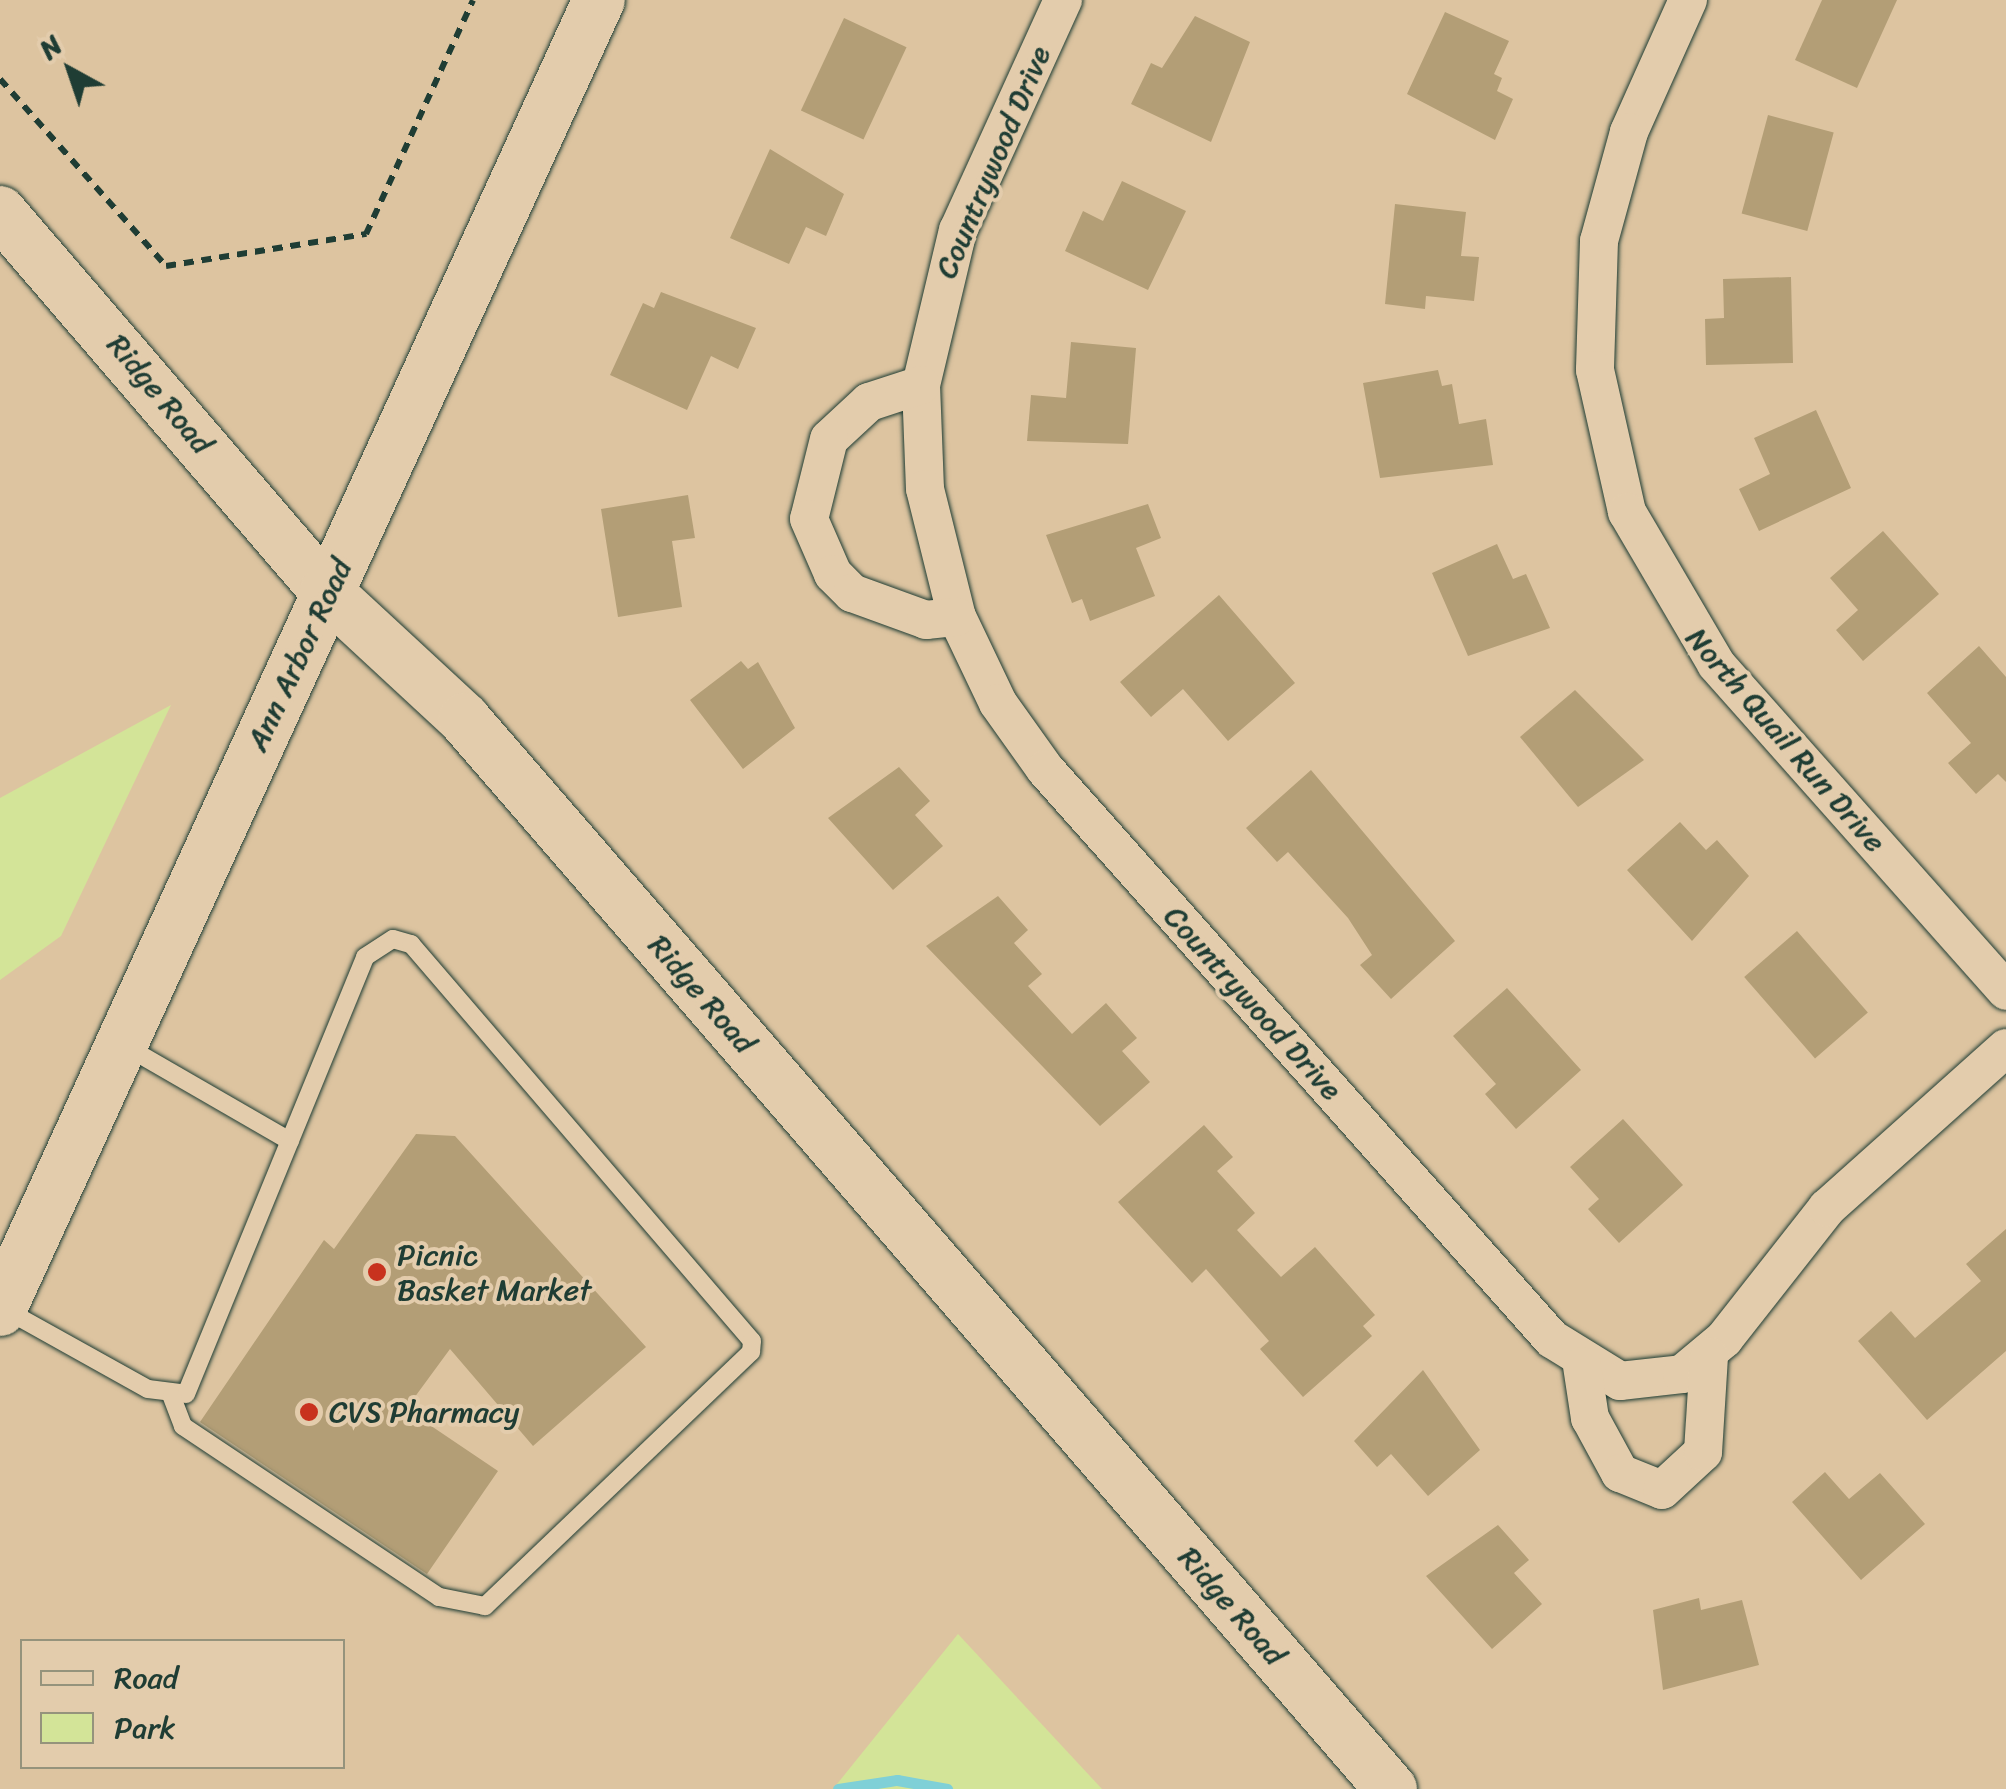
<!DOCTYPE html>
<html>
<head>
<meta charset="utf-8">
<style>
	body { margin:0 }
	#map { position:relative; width:2006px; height:1789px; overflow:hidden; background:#ddc4a0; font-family:Sriracha,sans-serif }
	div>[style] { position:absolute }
	.green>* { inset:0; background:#d3e498 }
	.stream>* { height:11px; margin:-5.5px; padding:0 5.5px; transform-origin:5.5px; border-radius:5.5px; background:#7fd0d7 }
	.building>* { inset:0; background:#b39e76; transform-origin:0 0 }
	.path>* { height:6px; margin-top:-3px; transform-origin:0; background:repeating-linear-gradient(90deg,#1f3d34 0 10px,transparent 0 18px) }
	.roads { filter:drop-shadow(0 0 2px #1f3d34) drop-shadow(0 0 2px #1f3d34) }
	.lane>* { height:18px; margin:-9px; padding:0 9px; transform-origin:9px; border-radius:9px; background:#e3ccac }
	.street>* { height:38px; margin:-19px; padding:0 19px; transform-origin:19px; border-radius:19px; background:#e3ccac }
	.secondary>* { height:52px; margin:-26px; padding:0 26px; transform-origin:26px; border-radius:26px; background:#e3ccac }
	.dots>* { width:28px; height:28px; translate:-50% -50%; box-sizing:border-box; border:5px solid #e3ccac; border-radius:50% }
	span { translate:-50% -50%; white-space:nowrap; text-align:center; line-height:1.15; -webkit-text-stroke:8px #e3ccac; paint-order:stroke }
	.street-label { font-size:30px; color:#1f3d34 }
	.poi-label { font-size:30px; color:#1f3d34 }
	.left { translate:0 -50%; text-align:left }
	.legend { position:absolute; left:20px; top:1639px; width:325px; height:130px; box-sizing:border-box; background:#e3ccac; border:2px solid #95937c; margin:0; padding:12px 18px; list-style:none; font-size:30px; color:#1f3d34 }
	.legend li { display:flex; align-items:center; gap:20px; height:50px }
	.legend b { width:50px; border:2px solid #95937c }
	.north { position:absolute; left:20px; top:20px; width:100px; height:100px; -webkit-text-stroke:8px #e3ccac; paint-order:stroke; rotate:320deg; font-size:28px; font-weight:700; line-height:40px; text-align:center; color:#1f3d34 }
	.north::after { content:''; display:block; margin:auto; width:35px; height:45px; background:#1f3d34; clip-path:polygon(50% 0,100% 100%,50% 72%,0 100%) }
</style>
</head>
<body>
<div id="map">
	<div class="green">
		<div style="clip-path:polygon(171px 705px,61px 936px,0 980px,0 798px)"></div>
		<div style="clip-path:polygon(958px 1634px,1102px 1789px,833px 1789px)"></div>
	</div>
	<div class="stream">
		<div style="left:838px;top:1789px;width:60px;rotate:-8.7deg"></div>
		<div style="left:897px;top:1780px;width:51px;rotate:10.2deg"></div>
	</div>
	<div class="building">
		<div style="clip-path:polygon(1822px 0,1897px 0,1857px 88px,1795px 60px)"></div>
		<div style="clip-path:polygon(1445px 12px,1509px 41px,1494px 74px,1502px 78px,1497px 91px,1513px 99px,1495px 140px,1407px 94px)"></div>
		<div style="clip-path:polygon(1195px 16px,1250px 42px,1211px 142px,1131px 104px,1151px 63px,1162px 68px)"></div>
		<div style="left:844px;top:18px;width:69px;height:102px;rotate:25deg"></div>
		<div style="left:1768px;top:115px;width:68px;height:102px;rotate:15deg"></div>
		<div style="clip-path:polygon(770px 149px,844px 194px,826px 236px,806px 227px,789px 264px,730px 238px)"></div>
		<div style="clip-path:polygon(1122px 181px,1186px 211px,1148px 290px,1065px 251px,1083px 211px,1103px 221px)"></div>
		<div style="clip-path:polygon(1395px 204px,1466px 212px,1461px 256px,1479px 257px,1474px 301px,1426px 296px,1425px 309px,1385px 304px)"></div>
		<div style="clip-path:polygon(1791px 277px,1793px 363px,1706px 365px,1705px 319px,1724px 318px,1723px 279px)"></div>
		<div style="clip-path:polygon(661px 292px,756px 328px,738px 369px,711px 356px,687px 410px,610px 375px,643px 303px,654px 308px)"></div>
		<div style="clip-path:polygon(1071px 342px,1136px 348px,1128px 444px,1027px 441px,1031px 395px,1066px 398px)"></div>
		<div style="clip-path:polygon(1438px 370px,1442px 386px,1452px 384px,1459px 424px,1486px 419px,1493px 465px,1380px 478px,1363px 383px)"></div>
		<div style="clip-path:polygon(1816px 410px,1851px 488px,1759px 531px,1739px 489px,1770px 474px,1754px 438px)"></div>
		<div style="clip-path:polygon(688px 495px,695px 538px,672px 541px,682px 607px,618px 617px,601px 509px)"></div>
		<div style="clip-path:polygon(1148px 504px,1161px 538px,1136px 548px,1155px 596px,1090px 621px,1082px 599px,1072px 603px,1046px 535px)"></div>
		<div style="clip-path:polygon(1883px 531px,1939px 594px,1863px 661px,1836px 630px,1858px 610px,1830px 578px)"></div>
		<div style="clip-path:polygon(1497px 544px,1513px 579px,1526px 574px,1550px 628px,1468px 656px,1432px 573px)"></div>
		<div style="clip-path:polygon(1219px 595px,1295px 683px,1228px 741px,1183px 689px,1151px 717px,1120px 682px)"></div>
		<div style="clip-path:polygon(1979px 646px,2006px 677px,2006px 782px,1998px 774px,1976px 794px,1948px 763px,1971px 743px,1927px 693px)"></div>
		<div style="clip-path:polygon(741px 661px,748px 669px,758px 662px,795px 728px,743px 769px,690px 700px)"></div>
		<div style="clip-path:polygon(1575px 690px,1644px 760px,1578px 807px,1520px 737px)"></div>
		<div style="clip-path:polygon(899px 767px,930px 801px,915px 815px,943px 846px,893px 890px,828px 818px)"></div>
		<div style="clip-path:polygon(1311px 770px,1455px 941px,1391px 999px,1360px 965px,1372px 955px,1348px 918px,1288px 852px,1277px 862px,1246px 828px)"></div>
		<div style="clip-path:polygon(1680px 822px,1706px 850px,1717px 840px,1749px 876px,1692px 941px,1627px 870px)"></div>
		<div style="clip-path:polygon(998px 896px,1028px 930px,1014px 943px,1042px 974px,1028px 986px,1072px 1034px,1106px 1003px,1137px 1038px,1122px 1051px,1150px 1082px,1100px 1126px,926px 946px)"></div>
		<div style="left:1797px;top:931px;width:108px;height:70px;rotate:49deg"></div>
		<div style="clip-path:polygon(1507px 988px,1581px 1070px,1516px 1129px,1485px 1094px,1496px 1084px,1453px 1036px)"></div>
		<div style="clip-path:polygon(1623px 1119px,1683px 1185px,1619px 1243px,1588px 1209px,1599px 1199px,1570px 1167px)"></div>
		<div style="clip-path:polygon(1204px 1125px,1233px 1157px,1217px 1171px,1255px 1213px,1237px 1230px,1281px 1277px,1315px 1247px,1375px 1315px,1363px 1326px,1372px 1336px,1303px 1397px,1260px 1349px,1269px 1341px,1206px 1269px,1192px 1283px,1118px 1202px)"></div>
		<div style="clip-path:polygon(416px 1134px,455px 1136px,646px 1347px,533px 1446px,450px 1349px,406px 1409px,498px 1471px,427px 1574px,200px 1422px,324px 1240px,334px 1249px)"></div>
		<div style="clip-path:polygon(2006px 1229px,2006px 1351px,1927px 1420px,1858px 1341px,1891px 1311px,1915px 1338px,1981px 1281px,1966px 1264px)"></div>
		<div style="clip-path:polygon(1423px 1370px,1480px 1450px,1428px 1496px,1391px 1454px,1377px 1467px,1354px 1441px)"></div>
		<div style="clip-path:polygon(1825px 1472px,1849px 1499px,1880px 1473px,1925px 1524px,1861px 1580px,1792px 1502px)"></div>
		<div style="clip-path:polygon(1498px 1525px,1529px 1560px,1514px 1573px,1542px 1604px,1492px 1649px,1426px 1576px)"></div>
		<div style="clip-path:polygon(1699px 1598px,1701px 1610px,1742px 1600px,1759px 1665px,1663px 1690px,1653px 1610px)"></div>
	</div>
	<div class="path">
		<div style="left:0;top:79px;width:250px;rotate:48.4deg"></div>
		<div style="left:166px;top:266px;width:203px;rotate:-9.1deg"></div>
		<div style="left:366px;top:234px;width:257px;rotate:-65.4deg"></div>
	</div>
	<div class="roads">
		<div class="lane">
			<div style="left:127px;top:1047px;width:188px;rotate:30deg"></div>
			<div style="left:6px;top:1310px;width:162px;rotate:29.1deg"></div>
			<div style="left:148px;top:1389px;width:38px;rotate:7deg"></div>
			<div style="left:186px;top:1394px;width:472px;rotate:-67.7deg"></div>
			<div style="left:365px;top:957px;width:33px;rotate:-33deg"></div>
			<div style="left:393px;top:939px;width:19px;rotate:16deg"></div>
			<div style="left:411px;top:944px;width:523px;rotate:49.34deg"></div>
			<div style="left:752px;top:1341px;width:11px;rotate:95deg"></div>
			<div style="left:751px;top:1352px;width:368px;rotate:136.3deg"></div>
			<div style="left:485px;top:1606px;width:47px;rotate:-168.9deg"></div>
			<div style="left:439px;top:1597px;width:308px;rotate:-146.3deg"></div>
			<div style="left:183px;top:1426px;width:31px;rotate:-111deg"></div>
		</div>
		<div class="street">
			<div style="left:1063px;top:0;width:253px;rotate:114.5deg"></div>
			<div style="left:958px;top:230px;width:159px;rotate:103.4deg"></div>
			<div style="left:921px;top:385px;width:104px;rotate:87.8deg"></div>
			<div style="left:925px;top:489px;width:132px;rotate:76deg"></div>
			<div style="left:957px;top:617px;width:95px;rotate:64.5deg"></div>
			<div style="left:998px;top:703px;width:81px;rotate:54.5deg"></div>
			<div style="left:1045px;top:769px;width:763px;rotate:48.35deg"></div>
			<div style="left:1552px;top:1339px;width:80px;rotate:31.7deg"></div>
			<div style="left:1620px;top:1381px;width:62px;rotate:-6.4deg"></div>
			<div style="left:1682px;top:1374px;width:55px;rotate:-39.8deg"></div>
			<div style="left:1724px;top:1339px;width:167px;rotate:-51.8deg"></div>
			<div style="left:1827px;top:1208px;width:240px;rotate:-41.8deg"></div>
			<div style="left:1688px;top:0;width:145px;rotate:114.1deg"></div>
			<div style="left:1629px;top:132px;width:113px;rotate:105.4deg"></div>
			<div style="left:1599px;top:241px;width:129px;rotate:91.8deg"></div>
			<div style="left:1595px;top:370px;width:146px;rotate:77.3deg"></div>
			<div style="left:1627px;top:512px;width:176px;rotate:59.6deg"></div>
			<div style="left:1716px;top:664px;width:437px;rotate:48.4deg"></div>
			<div style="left:921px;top:385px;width:55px;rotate:161.9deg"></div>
			<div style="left:869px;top:402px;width:54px;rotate:137.2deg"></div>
			<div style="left:829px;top:439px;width:82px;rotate:104deg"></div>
			<div style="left:809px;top:519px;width:60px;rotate:66.4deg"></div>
			<div style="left:833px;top:574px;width:27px;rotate:45deg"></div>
			<div style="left:852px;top:593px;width:79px;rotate:20deg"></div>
			<div style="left:926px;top:620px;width:31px;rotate:-6deg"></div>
			<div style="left:1582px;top:1366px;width:53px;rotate:81.3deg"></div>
			<div style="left:1590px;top:1418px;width:63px;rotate:61.4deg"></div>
			<div style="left:1620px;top:1473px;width:45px;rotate:22deg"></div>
			<div style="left:1662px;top:1490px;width:56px;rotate:-42.8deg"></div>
			<div style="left:1703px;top:1452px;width:96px;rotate:-86.4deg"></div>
		</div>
		<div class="secondary">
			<div style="left:0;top:212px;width:500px;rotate:49.3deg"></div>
			<div style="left:326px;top:591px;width:188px;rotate:42.8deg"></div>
			<div style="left:464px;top:719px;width:1416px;rotate:49.1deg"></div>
			<div style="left:0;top:1310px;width:1440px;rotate:-65.43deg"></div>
		</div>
	</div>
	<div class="dots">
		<div style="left:377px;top:1272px;background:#c8321e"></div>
		<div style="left:309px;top:1412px;background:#c8321e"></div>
	</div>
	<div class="street-label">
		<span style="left:993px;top:162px;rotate:-67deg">Countrywood Drive</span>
		<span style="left:160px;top:394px;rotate:50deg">Ridge Road</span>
		<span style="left:299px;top:655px;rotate:-65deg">Ann Arbor Road</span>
		<span style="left:1786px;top:740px;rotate:49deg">North Quail Run Drive</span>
		<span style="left:702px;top:994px;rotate:49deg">Ridge Road</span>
		<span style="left:1253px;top:1003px;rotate:48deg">Countrywood Drive</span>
		<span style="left:1232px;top:1606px;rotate:49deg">Ridge Road</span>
	</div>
	<div class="poi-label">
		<span class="left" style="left:397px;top:1272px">Picnic<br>Basket Market</span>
		<span class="left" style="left:329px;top:1412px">CVS Pharmacy</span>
	</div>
	<ul class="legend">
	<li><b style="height:12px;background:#e3ccac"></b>Road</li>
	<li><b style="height:28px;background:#d3e498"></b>Park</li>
	</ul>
	<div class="north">N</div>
</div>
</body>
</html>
